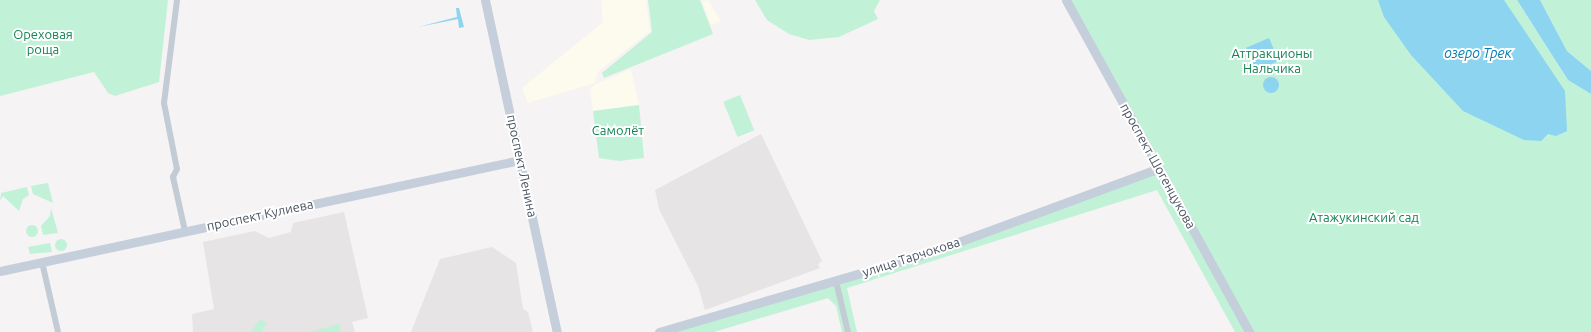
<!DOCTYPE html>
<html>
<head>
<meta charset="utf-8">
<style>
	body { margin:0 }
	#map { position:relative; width:1591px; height:332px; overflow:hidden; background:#f5f3f3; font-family:Ubuntu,sans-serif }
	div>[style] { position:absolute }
	.commercial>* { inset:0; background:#fdfaee }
	.education>* { inset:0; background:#e6e4e5 }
	.green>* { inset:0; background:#c1f2d8; transform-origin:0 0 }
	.round { border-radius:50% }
	.water>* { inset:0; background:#8dd4f1; transform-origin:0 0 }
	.street>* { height:6px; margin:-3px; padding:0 3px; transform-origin:3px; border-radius:3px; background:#c3ccd4 }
	.secondary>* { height:9px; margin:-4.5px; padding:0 4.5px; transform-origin:4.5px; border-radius:4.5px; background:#c5cedb }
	span { translate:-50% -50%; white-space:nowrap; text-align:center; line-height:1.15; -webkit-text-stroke:4px #fff; paint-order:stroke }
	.park-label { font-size:13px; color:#148354 }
	.street-label { font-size:13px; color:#495461 }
	.water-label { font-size:14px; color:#077eaf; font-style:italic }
</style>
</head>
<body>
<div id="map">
	<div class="commercial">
		<div style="clip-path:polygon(601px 0,646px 0,650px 31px,598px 72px,595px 83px,528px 103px,522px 88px,603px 22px)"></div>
		<div style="clip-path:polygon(708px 0,721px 21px,711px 25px,702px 2px)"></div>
		<div style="clip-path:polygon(631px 69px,639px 105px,593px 111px,590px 90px,594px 85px)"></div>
	</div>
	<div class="education">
		<div style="clip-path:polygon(761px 134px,822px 261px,818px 264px,820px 268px,705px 310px,698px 286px,659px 209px,655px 190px)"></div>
		<div style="clip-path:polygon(344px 212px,368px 318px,352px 322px,355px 332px,193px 332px,192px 314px,214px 309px,203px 242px,255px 231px,269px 238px,291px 232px,293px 223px)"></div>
		<div style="clip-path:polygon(492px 247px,516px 263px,523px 309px,528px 312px,533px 332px,411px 332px,440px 259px)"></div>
	</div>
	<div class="green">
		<div style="clip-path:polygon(0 0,168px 0,159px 82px,115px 96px,108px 93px,94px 72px,0 96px)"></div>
		<div style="clip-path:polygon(648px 0,700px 0,713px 34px,604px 78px,602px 73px,652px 32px)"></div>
		<div style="clip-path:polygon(755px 0,880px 0,874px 11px,878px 19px,839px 37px,809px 40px,789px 34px,767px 20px)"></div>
		<div style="clip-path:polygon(1066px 0,1517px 0,1568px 80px,1591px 94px,1591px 332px,1235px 332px,1157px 190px,847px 288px,857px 332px,842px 332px,836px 306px,828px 298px,714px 332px,659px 332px,836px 281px,1158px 168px)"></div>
		<div style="clip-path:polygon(1540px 0,1591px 0,1591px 71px,1567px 51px)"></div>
		<div style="left:740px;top:95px;width:38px;height:18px;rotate:68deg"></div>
		<div style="clip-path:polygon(639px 105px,644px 158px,619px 161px,599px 158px,593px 111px)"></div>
		<div style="clip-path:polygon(48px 183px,53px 203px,33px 194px,31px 186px)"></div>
		<div style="clip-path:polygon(27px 187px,29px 195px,23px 199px,19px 211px,3px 196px,0 201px,1px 193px)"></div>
		<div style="clip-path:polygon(51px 208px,58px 233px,43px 235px,41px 226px,50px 216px)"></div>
		<div class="round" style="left:26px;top:225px;width:12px;height:12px"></div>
		<div class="round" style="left:55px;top:239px;width:12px;height:12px"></div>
		<div style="clip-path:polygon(50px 243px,52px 252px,30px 254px,28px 247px)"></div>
		<div style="clip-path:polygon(260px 319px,267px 324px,261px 332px,251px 332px)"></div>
		<div style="clip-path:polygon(339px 324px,341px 332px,309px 332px)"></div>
	</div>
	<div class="water">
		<div style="clip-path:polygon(1378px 0,1504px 0,1565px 91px,1567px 131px,1556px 136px,1548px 134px,1541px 141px,1524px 140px,1463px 111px,1411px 55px,1384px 17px)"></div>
		<div style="clip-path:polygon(1517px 0,1540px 0,1567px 51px,1591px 71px,1591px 94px,1568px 80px)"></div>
		<div style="clip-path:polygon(456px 8px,459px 8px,464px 27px,459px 28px,458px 19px,418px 27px,457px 17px)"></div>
		<div style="left:1269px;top:38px;width:25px;height:25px;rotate:67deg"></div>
		<div class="round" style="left:1263px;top:77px;width:16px;height:16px"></div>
	</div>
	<div class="street">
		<div style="left:177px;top:0;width:104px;rotate:97.2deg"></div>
		<div style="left:164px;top:103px;width:67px;rotate:78.9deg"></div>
		<div style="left:177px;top:169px;width:9px;rotate:117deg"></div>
		<div style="left:173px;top:177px;width:55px;rotate:77.5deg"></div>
		<div style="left:42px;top:262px;width:72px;rotate:77.1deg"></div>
		<div style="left:836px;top:281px;width:52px;rotate:76.8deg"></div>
	</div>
	<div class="secondary">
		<div style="left:485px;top:0;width:340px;rotate:77.8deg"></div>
		<div style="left:1066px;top:0;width:379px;rotate:61.1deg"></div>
		<div style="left:0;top:271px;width:532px;rotate:-12.05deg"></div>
		<div style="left:659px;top:332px;width:275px;rotate:-16.3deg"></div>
		<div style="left:923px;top:255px;width:252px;rotate:-20.2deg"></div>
	</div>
	<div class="park-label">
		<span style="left:43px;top:42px">Ореховая<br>роща</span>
		<span style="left:1272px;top:61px">Аттракционы<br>Нальчика</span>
		<span style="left:618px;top:130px">Самолёт</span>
		<span style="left:1364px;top:217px">Атажукинский сад</span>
	</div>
	<div class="street-label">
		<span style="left:522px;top:166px;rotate:78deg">проспект Ленина</span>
		<span style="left:1158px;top:166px;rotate:61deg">проспект Шогенцукова</span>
		<span style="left:260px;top:215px;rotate:-12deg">проспект Кулиева</span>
		<span style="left:911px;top:257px;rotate:-18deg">улица Тарчокова</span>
	</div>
	<div class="water-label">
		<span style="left:1478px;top:53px">озеро Трек</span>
	</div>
</div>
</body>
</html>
